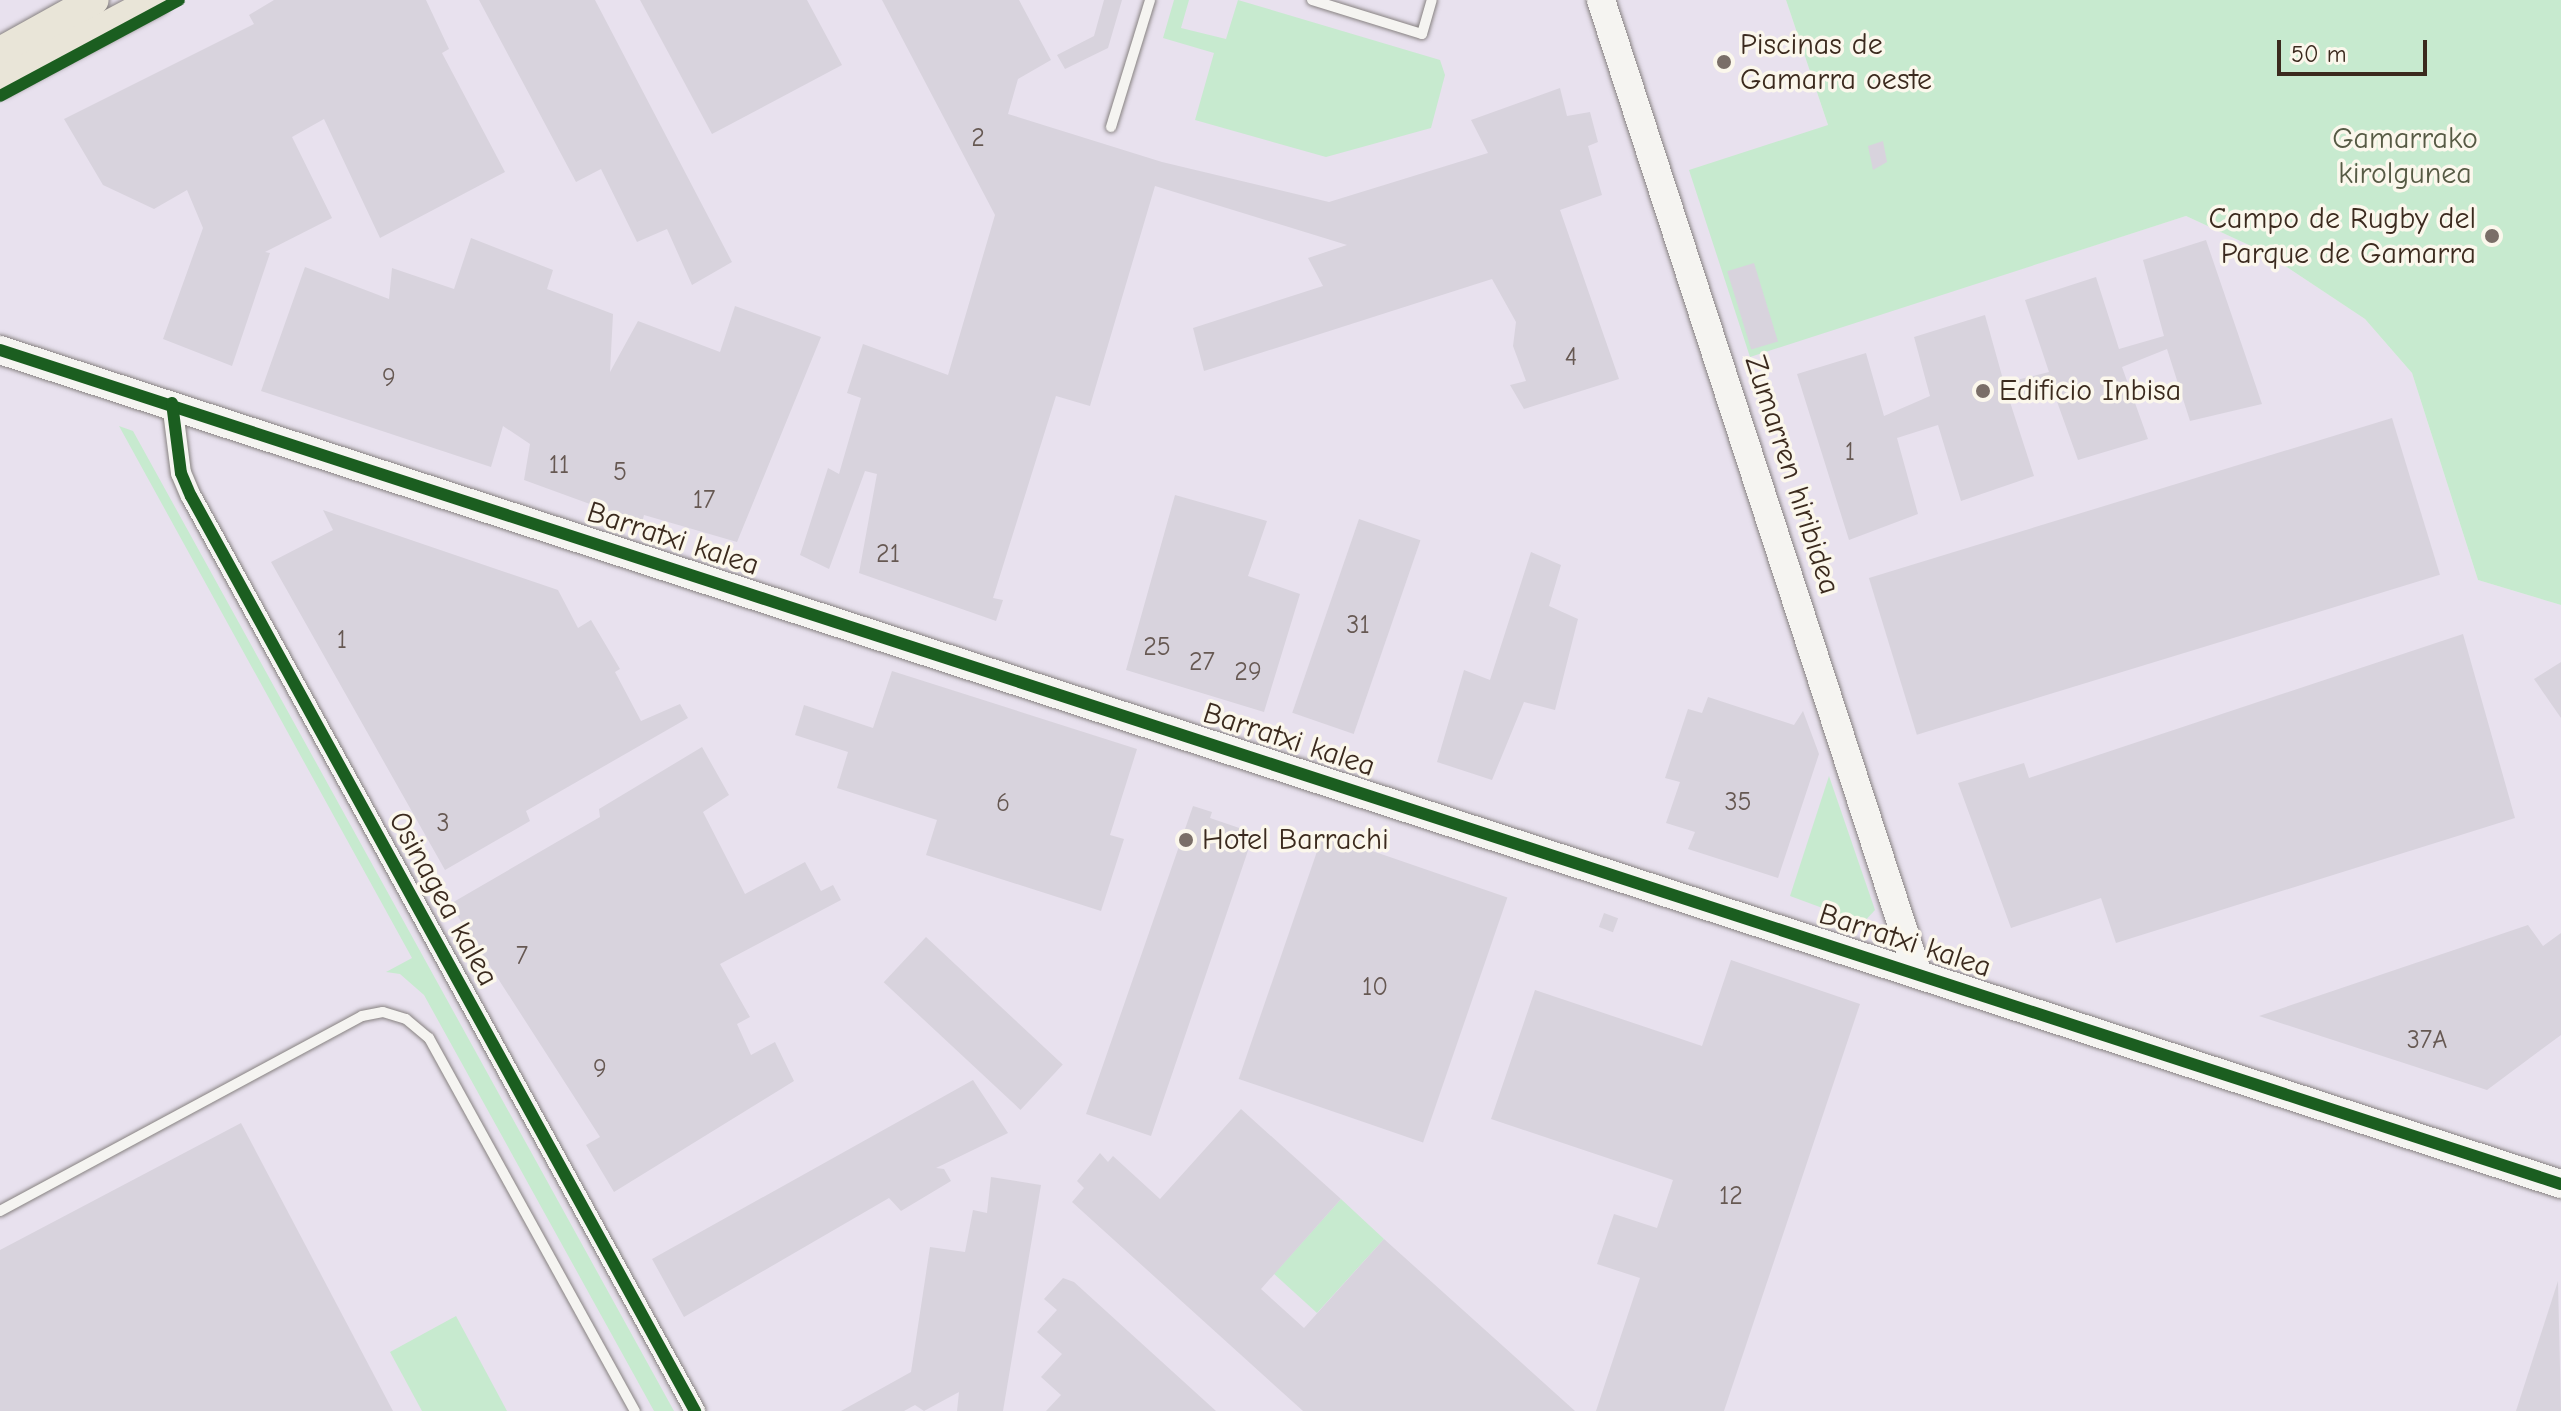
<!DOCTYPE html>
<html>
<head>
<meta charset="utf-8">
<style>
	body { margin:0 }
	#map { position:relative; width:2561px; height:1411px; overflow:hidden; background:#efebf0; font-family:"Comic Neue",sans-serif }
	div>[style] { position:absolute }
	.built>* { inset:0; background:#e8e1ee }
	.green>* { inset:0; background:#c7eacf }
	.building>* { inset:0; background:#d8d3dd; transform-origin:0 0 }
	.roads { filter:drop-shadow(0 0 2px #878281) drop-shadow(0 0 2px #878281) }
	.lane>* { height:10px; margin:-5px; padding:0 5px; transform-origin:5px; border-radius:5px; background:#f5f4f1 }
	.street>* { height:20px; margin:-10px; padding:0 10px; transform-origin:10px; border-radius:10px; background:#f5f4f1 }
	.secondary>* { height:28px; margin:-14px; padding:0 14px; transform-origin:14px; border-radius:14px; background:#f5f4f1 }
	.primary>* { height:30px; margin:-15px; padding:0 15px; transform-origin:15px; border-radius:15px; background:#e9e5d8 }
	.cycleway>* { height:12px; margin:-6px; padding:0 6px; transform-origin:6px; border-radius:6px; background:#1b5e20 }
	.dots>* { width:22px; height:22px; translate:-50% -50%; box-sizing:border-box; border:4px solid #fbf7ec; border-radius:50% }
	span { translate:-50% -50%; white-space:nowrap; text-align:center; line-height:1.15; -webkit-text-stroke:7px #fbf7ec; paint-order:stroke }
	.number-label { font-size:26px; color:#665852 }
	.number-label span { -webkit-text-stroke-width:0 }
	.poi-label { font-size:30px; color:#3b2a1e }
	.left { translate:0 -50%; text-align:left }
	.right { translate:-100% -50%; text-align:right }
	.park-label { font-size:30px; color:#565a44 }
	.street-label { font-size:30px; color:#3b2a1e }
	.scale { position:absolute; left:2277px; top:40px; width:150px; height:36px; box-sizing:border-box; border:4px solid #3b2a1e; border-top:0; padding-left:10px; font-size:24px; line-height:28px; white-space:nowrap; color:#3b2a1e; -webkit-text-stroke:6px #fbf7ec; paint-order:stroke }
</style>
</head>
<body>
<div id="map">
	<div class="built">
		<div style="clip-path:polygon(0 0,1786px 0,1828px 125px,1750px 356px,2186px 216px,2264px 252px,2365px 319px,2412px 373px,2478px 580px,2561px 605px,2561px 1411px,0 1411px)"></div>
	</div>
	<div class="green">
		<div style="clip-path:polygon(1174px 0,1189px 0,1181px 28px,1226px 39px,1238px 0,1440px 60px,1445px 75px,1431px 128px,1326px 157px,1195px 120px,1214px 53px,1163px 38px)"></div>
		<div style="clip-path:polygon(1786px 0,2561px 0,2561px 605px,2478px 580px,2412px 373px,2365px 319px,2264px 252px,2186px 216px,1750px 357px,1689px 170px,1828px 125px)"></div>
		<div style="clip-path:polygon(119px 426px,133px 431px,674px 1411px,654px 1411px,424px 995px,400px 974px,386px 972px,412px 958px)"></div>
		<div style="clip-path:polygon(1829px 776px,1875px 910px,1863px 923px,1790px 896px)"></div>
		<div style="clip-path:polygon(1341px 1199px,1384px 1239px,1317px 1313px,1208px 1214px,1280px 1267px)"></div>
		<div style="clip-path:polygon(456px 1316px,507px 1411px,422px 1411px,390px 1352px)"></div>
	</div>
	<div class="building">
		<div style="clip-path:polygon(274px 0,426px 0,449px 49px,442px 53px,505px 172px,380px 238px,324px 119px,292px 137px,332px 218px,265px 252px,270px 253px,232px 366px,163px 339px,203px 228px,187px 190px,154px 209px,103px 185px,64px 119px,254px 24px,249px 15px)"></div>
		<div style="clip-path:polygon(479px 0,595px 0,732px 262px,692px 285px,667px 229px,637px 242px,601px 169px,576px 182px)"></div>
		<div style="clip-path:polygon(640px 0,807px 0,842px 65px,712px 134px)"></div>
		<div style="clip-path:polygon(882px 0,1019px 0,1051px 60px,1018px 79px,1008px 114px,1162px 162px,1329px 202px,1488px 153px,1471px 120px,1560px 88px,1567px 116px,1590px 112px,1598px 142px,1588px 146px,1602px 195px,1560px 210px,1619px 379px,1524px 409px,1510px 385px,1526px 381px,1513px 346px,1516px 322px,1492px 279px,1204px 371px,1193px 328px,1323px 286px,1308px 258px,1347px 245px,1155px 186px,1090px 406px,1056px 396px,993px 598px,1003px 600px,996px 621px,859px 573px,877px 474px,865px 471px,829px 569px,800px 555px,828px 468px,839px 474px,861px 398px,847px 393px,863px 344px,948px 375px,995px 215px)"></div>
		<div style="clip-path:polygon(1104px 0,1122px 0,1108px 48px,1065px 69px,1057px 55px,1094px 36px)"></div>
		<div style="clip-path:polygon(1883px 141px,1887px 162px,1873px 170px,1868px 146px)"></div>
		<div style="clip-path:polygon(471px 238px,553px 270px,547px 289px,613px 314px,610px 372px,638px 321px,720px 352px,735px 306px,821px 337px,737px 542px,644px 515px,642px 523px,524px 480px,530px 444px,503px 426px,491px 467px,261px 391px,305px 267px,389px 299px,392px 268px,454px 289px)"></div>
		<div style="clip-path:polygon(2206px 240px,2262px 404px,2190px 421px,2167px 349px,2122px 367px,2148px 439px,2078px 460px,2051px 385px,2010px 402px,2034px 476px,1961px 501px,1938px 425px,1897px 438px,1918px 514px,1849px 540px,1797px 374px,1866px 353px,1884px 416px,1930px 396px,1914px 337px,1985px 315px,2004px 383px,2049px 372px,2025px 300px,2096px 277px,2119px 349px,2164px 336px,2143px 260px)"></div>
		<div style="left:1754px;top:263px;width:82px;height:28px;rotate:73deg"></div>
		<div style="left:2392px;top:418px;width:164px;height:547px;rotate:73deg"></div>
		<div style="clip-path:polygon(1175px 495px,1267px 521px,1248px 576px,1300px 594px,1264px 712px,1126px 670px)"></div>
		<div style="clip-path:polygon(323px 510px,558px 590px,578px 628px,591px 620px,620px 669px,615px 672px,641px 721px,680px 704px,688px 718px,526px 811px,530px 821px,445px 870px,271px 562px,333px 530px)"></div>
		<div style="left:1359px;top:519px;width:65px;height:205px;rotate:19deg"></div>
		<div style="clip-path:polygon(1531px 552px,1561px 565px,1549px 606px,1578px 619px,1555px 710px,1524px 702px,1492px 780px,1437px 762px,1464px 670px,1490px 680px)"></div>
		<div style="clip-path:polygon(2463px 634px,2515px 818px,2116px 943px,2101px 898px,2011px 928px,1958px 783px,2024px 763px,2029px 778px)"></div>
		<div style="clip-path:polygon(2561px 662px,2561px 718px,2534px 679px)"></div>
		<div style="clip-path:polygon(892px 671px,1137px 749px,1110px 835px,1124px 839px,1101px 911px,926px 855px,937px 820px,837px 788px,848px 752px,795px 735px,804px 705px,873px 728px)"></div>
		<div style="clip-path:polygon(1708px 697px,1794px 725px,1803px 711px,1819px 754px,1778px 878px,1688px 849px,1695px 832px,1666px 823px,1680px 782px,1665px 778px,1688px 709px,1702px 713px)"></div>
		<div style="clip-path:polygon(702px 747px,729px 795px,703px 812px,745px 894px,805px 862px,821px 891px,833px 885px,841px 900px,720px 964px,750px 1017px,737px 1024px,751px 1055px,775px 1042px,794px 1081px,614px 1192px,586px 1145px,600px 1137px,450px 904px,600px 817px,599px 809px)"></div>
		<div style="clip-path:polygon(1193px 806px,1212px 812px,1210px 818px,1254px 833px,1151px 1136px,1086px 1114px)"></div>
		<div style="left:1323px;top:834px;width:195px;height:259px;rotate:19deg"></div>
		<div style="left:1604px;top:913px;width:15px;height:15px;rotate:20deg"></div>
		<div style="clip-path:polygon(2528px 925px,2543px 946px,2561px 933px,2561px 1035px,2487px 1090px,2259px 1016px)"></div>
		<div style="left:926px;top:937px;width:187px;height:62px;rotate:43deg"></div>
		<div style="clip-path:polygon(1731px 960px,1860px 1004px,1724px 1411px,1596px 1411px,1640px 1278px,1597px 1264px,1614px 1214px,1657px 1228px,1673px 1180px,1491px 1119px,1535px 990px,1702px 1046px)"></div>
		<div style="clip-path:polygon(973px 1080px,1008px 1133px,936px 1168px,944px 1169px,951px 1181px,901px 1211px,889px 1198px,684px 1317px,652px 1259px)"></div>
		<div style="clip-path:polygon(1241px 1109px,1341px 1199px,1261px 1289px,1304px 1328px,1384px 1239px,1575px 1411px,1303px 1411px,1072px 1202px,1084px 1188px,1077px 1181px,1100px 1153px,1108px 1162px,1113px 1156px,1160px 1199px)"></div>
		<div style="clip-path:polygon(241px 1123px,393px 1411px,0 1411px,0 1250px)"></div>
		<div style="clip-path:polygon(991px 1177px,1041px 1185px,1003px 1411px,957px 1411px,959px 1392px,924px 1411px,915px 1405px,904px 1411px,841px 1411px,911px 1372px,930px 1247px,965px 1252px,973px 1210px,987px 1213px)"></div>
		<div style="clip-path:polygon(1063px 1278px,1074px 1282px,1216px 1411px,1046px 1411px,1061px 1395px,1041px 1377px,1062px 1354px,1037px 1332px,1057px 1310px,1044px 1299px)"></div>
		<div style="clip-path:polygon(2558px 1281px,2561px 1411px,2516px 1411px)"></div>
	</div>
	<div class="roads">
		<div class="lane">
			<div style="left:1312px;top:0;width:115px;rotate:17.2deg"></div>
			<div style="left:1422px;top:34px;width:35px;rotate:-74deg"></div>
			<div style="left:1111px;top:127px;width:133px;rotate:-72.9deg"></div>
			<div style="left:0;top:1211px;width:411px;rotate:-28.3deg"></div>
			<div style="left:362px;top:1016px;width:21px;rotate:-11deg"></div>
			<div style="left:383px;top:1012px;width:24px;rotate:17deg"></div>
			<div style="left:406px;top:1019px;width:30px;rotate:40deg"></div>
			<div style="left:429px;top:1038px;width:426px;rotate:61.1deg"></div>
		</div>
		<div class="street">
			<div style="left:172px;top:403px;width:71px;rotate:82.7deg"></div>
			<div style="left:181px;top:473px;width:25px;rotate:67deg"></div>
			<div style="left:191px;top:496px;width:1045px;rotate:61.15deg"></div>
		</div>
		<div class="secondary">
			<div style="left:1601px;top:0;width:1022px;rotate:71.99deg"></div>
			<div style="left:0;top:350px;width:2693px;rotate:18.04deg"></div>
		</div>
		<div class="primary">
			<div style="left:0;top:52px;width:107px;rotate:-29deg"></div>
			<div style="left:0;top:83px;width:177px;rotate:-28deg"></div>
		</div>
	</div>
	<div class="cycleway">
		<div style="left:0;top:96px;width:203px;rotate:-28.2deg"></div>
		<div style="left:0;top:350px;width:2693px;rotate:18.04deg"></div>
		<div style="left:172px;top:403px;width:71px;rotate:82.7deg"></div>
		<div style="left:181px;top:473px;width:25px;rotate:67deg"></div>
		<div style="left:191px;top:496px;width:1045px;rotate:61.15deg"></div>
	</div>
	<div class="dots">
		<div style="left:1724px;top:62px;background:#7a6e68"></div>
		<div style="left:2492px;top:236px;background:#7a6e68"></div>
		<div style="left:1983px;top:391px;background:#7a6e68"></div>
		<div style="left:1186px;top:840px;background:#7a6e68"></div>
	</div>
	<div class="number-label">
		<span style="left:978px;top:139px">2</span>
		<span style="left:1571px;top:358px">4</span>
		<span style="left:389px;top:379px">9</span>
		<span style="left:1850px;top:453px">1</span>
		<span style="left:559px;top:466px">11</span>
		<span style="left:620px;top:473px">5</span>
		<span style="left:704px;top:501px">17</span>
		<span style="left:888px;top:555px">21</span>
		<span style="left:1358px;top:626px">31</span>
		<span style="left:342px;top:641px">1</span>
		<span style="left:1157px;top:648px">25</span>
		<span style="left:1202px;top:663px">27</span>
		<span style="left:1248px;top:673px">29</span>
		<span style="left:1738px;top:803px">35</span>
		<span style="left:1003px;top:804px">6</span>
		<span style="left:443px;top:824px">3</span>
		<span style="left:522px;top:957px">7</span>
		<span style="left:1375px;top:988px">10</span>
		<span style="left:2427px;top:1041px">37A</span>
		<span style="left:600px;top:1070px">9</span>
		<span style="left:1731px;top:1197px">12</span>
	</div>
	<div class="poi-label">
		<span class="left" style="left:1740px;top:62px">Piscinas de<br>Gamarra oeste</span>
		<span class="right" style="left:2476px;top:236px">Campo de Rugby del<br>Parque de Gamarra</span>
		<span class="left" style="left:1999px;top:391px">Edificio Inbisa</span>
		<span class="left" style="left:1202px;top:840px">Hotel Barrachi</span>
	</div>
	<div class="park-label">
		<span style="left:2405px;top:156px">Gamarrako<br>kirolgunea</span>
	</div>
	<div class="street-label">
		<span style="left:1792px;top:475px;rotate:72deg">Zumarren hiribidea</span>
		<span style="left:673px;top:539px;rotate:18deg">Barratxi kalea</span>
		<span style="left:1289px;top:740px;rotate:18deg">Barratxi kalea</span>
		<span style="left:443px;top:899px;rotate:61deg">Osinagea kalea</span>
		<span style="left:1905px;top:941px;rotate:18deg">Barratxi kalea</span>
	</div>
	<div class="scale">50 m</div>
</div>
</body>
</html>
